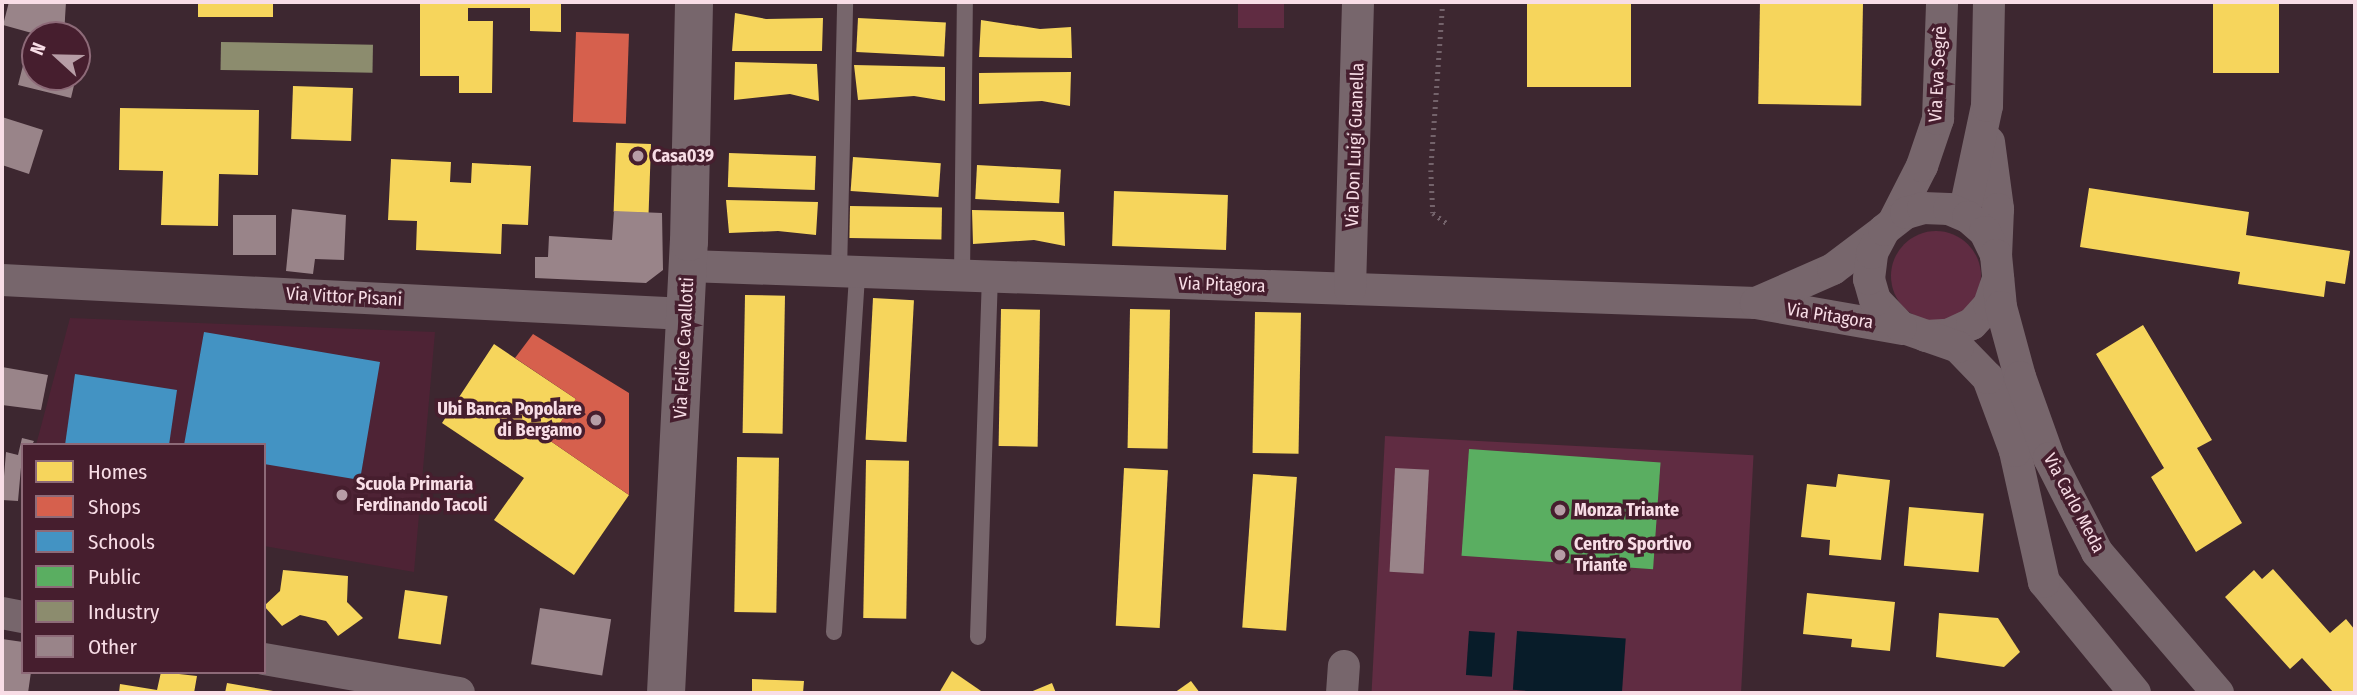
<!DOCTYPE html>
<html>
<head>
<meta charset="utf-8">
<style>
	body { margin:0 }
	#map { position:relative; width:2357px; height:695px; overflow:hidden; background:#3d2730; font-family:"Fira Sans Condensed",sans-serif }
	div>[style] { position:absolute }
	.built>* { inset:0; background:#4e2335 }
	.green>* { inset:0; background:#602c42; transform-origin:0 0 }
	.round { border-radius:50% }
	.water>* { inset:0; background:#081c29; transform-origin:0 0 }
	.homes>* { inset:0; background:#f6d55c; transform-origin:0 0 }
	.shops>* { inset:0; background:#d6604d; transform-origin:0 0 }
	.schools>* { inset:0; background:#4393c3 }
	.public>* { inset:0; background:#5aae61; transform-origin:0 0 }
	.industry>* { inset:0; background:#8c8c6e; transform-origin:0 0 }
	.building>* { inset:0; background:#998489; transform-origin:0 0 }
	.path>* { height:4.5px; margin-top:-2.25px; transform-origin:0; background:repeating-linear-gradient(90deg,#74636b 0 2px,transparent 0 7px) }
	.service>* { height:16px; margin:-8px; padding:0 8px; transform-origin:8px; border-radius:8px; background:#77666c }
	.minor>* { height:32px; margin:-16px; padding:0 16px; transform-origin:16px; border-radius:16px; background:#77666c }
	.tertiary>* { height:38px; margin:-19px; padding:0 19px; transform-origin:19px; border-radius:19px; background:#77666c }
	.dots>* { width:19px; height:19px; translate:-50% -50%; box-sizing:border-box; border:4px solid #461e2e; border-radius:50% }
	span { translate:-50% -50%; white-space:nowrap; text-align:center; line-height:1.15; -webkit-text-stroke:7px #461e2e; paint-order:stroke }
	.street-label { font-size:18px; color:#f8dde6 }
	.poi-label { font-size:18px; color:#f8dde6; font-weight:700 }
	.left { translate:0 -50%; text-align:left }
	.right { translate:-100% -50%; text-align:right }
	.frame { position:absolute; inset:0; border:4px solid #f8dde6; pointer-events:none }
	.legend { position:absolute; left:21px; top:443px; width:245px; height:231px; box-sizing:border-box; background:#461e2e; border:2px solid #8d6a78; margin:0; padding:9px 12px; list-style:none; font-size:21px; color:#f8dde6 }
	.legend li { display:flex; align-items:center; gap:14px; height:35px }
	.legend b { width:35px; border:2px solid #8d6a78 }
	.north { position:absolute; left:21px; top:21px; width:70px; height:70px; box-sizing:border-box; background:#461e2e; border:2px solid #8d6a78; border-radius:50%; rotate:292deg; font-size:19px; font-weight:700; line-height:28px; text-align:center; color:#f8dde6 }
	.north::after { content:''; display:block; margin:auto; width:24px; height:32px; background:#b79da6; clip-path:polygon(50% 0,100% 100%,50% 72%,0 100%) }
</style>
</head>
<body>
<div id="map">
	<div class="built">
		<div style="clip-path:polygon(70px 318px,435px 332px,414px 572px,264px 546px,264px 445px,36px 445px)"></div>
	</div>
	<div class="green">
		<div style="left:1238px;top:2px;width:46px;height:26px"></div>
		<div class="round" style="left:1891px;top:231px;width:90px;height:90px"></div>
		<div style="left:1385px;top:436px;width:369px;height:258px;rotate:3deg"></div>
	</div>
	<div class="water">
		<div style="left:1469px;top:631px;width:26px;height:44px;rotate:4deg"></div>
		<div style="left:1517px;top:631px;width:109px;height:59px;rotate:4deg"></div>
	</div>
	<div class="homes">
		<div style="left:198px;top:2px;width:75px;height:15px"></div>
		<div style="clip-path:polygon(420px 2px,561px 2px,561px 32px,530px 31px,530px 8px,468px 8px,468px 21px,493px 21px,492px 93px,459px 93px,459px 76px,420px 76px)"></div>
		<div style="left:1527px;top:2px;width:104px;height:85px"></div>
		<div style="left:1760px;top:2px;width:103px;height:102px;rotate:1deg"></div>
		<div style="left:2213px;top:2px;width:66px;height:71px"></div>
		<div style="clip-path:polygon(735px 13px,766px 19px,823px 18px,822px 51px,732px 51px)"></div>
		<div style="left:858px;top:18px;width:88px;height:34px;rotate:3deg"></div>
		<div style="clip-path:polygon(981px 20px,1040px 29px,1071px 27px,1072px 58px,979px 57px)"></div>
		<div style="clip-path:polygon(735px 62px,817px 64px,819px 101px,790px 94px,734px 100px)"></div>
		<div style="clip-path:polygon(854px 65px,945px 67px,945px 101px,914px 96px,858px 100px)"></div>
		<div style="clip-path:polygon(1071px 72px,1070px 106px,1042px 101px,979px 104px,979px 73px)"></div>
		<div style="left:293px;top:86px;width:60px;height:53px;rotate:2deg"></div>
		<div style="clip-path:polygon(120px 108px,259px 110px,258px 175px,219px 174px,218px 226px,161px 225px,163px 171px,119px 170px)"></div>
		<div style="left:651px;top:144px;width:69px;height:35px;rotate:92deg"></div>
		<div style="left:729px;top:153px;width:87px;height:34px;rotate:2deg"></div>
		<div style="left:853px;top:157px;width:88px;height:34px;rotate:4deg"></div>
		<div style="clip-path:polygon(391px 159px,451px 162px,450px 182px,471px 183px,472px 163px,531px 166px,528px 225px,502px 224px,501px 254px,416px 250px,417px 221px,388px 220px)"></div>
		<div style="left:977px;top:165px;width:84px;height:34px;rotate:3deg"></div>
		<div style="clip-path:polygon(2089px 188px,2249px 212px,2246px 235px,2350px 251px,2345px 284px,2326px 281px,2324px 297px,2238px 284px,2240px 272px,2080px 247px)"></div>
		<div style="left:1114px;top:191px;width:114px;height:55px;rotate:2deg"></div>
		<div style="clip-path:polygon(726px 200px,818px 202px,816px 235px,778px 231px,729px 233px)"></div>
		<div style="left:850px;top:206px;width:92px;height:32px;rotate:1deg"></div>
		<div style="clip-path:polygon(972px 210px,1064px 212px,1065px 246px,1034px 240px,973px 244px)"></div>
		<div style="left:745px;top:295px;width:40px;height:138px;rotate:1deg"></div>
		<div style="left:873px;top:298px;width:41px;height:142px;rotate:3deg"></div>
		<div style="left:1001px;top:309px;width:39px;height:137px;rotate:1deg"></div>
		<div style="left:1130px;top:309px;width:40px;height:139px;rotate:1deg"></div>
		<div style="left:1255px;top:312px;width:46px;height:141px;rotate:1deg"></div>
		<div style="clip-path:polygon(2143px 325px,2212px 440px,2197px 448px,2242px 523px,2196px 552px,2151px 477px,2164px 468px,2096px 354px)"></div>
		<div style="clip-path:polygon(494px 344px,576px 399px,549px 440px,629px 495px,574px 575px,494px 520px,524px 478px,442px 423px)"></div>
		<div style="left:737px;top:457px;width:42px;height:155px;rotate:1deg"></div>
		<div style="left:866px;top:460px;width:43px;height:158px;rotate:1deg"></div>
		<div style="left:1124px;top:468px;width:44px;height:158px;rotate:3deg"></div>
		<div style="left:1253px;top:474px;width:44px;height:154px;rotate:4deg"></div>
		<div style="clip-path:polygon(1838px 474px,1890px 480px,1881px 560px,1829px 555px,1830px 540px,1801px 537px,1807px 484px,1836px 487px)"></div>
		<div style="left:1909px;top:507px;width:75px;height:59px;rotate:5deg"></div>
		<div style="clip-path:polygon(2273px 569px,2330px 633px,2346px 619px,2355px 630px,2355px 693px,2334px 693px,2302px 658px,2290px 669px,2225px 597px,2254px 570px,2262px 579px)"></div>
		<div style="clip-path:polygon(283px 570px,348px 576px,347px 602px,363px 618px,338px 636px,326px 621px,300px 615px,282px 626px,264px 606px,280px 591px)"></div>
		<div style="left:405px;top:590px;width:43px;height:49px;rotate:8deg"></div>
		<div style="clip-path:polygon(1807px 593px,1895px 602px,1890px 651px,1851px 647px,1852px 639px,1803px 634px)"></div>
		<div style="clip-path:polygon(1939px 613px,1998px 618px,2020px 652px,2004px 667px,1936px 657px)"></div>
		<div style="clip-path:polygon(952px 671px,984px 693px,939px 693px)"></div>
		<div style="clip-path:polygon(161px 672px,197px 676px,194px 693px,119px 693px,120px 684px,157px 690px)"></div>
		<div style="clip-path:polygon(752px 679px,804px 681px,803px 693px,752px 693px)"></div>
		<div style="clip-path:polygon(1191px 681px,1200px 693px,1174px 693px)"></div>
		<div style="clip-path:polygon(227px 683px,279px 692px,278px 693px,225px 693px)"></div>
		<div style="clip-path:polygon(1052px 683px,1056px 693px,1028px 693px)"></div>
	</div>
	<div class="shops">
		<div style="left:576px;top:32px;width:53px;height:90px;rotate:2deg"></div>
		<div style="clip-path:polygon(533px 334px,629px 393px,629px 495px,549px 440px,576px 399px,515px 358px)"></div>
	</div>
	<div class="schools">
		<div style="clip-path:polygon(204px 332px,380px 362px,360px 480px,264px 464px,264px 445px,184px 445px)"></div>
		<div style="clip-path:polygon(75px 374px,177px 390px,169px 445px,65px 445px)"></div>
	</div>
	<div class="public">
		<div style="left:1469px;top:449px;width:192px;height:107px;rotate:4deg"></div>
	</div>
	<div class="industry">
		<div style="left:221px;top:42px;width:152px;height:28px;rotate:1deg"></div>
	</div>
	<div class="building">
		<div style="clip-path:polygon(9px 2px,66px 2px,64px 35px,39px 35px,3px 25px)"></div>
		<div style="clip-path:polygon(29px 42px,35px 44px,35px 77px,76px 77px,71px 98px,18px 85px)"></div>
		<div style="clip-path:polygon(2px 117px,43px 130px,29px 174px,2px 165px)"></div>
		<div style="clip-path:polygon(292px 209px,346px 215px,344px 260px,315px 259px,313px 274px,286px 271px)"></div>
		<div style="clip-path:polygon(614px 211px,662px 213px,663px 270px,646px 283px,535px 278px,535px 257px,548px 257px,549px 236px,612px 240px)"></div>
		<div style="left:233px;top:215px;width:43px;height:40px"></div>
		<div style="clip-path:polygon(2px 367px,48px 375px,41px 410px,2px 405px)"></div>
		<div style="clip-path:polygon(22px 438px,34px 441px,32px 445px,23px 445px,18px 501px,2px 500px,6px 452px,18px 455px)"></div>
		<div style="left:1395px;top:468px;width:34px;height:104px;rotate:3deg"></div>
		<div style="left:540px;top:608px;width:72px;height:57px;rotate:9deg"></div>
		<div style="clip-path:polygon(2px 639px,23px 642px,23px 672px,31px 672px,28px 693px,2px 693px)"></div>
	</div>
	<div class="path">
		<div style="left:1443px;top:2px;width:168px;rotate:94.1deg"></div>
		<div style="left:1431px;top:170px;width:43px;rotate:87.3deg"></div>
		<div style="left:1433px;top:213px;width:17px;rotate:36deg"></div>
	</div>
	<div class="service">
		<div style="left:839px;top:273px;width:271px;rotate:-88.7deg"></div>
		<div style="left:962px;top:277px;width:275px;rotate:-89.4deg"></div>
		<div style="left:834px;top:632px;width:361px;rotate:-86.3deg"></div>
		<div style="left:978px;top:637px;width:360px;rotate:-88.1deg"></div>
	</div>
	<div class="minor">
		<div style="left:1989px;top:142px;width:68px;rotate:82.3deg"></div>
		<div style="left:1998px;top:209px;width:47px;rotate:92.4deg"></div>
		<div style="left:1964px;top:214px;width:110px;rotate:-78deg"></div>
		<div style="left:1987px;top:106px;width:104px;rotate:-88.9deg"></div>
		<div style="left:1894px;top:221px;width:62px;rotate:-63deg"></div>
		<div style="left:1922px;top:166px;width:50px;rotate:-71.2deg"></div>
		<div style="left:1938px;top:119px;width:117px;rotate:-88deg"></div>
		<div style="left:688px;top:266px;width:1069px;rotate:1.98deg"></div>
		<div style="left:1756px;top:303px;width:149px;rotate:10deg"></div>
		<div style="left:2px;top:280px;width:685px;rotate:2.85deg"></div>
		<div style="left:1350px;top:289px;width:287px;rotate:-88.4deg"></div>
		<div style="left:1756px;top:303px;width:84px;rotate:-23.8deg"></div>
		<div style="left:1833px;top:269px;width:61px;rotate:-37.1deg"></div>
		<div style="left:1926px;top:336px;width:22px;rotate:-3deg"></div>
		<div style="left:1948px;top:335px;width:26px;rotate:-25deg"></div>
		<div style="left:1972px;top:324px;width:25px;rotate:-48deg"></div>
		<div style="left:1989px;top:305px;width:28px;rotate:-71deg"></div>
		<div style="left:2px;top:613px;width:21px;rotate:11deg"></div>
		<div style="left:264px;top:659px;width:198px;rotate:9.9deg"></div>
		<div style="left:1342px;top:693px;width:27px;rotate:-86deg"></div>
		<div style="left:2135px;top:693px;width:144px;rotate:-129.3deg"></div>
		<div style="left:2044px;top:582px;width:134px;rotate:-102.5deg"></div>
		<div style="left:2015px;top:451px;width:78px;rotate:-110.3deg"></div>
		<div style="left:1988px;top:378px;width:43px;rotate:-134.1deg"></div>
		<div style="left:1958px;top:347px;width:60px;rotate:-160.7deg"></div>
		<div style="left:1901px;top:327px;width:37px;rotate:-134deg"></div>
		<div style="left:1875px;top:300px;width:22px;rotate:-106deg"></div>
		<div style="left:1869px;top:279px;width:26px;rotate:-83deg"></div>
		<div style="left:1872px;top:253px;width:26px;rotate:-62deg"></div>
		<div style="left:1884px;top:230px;width:28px;rotate:-38deg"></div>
		<div style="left:1906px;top:213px;width:18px;rotate:-16deg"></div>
		<div style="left:1923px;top:208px;width:26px;rotate:2deg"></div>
		<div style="left:1949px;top:209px;width:21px;rotate:23deg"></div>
		<div style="left:1968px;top:217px;width:23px;rotate:41deg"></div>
		<div style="left:1985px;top:232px;width:25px;rotate:64deg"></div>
		<div style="left:1996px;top:255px;width:52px;rotate:84.5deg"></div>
		<div style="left:2001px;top:307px;width:73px;rotate:74.8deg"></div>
		<div style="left:2020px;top:377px;width:86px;rotate:70.3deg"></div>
		<div style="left:2049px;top:458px;width:106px;rotate:62.9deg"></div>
		<div style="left:2097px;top:552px;width:186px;rotate:49.4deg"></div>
	</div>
	<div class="tertiary">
		<div style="left:666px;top:693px;width:452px;rotate:-87.1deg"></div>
		<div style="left:689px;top:242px;width:240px;rotate:-88.8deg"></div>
	</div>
	<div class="dots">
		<div style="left:638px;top:156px;background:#b79da6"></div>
		<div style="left:596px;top:420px;background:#b79da6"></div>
		<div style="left:342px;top:495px;background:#b79da6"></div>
		<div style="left:1560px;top:510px;background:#b79da6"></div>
		<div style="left:1560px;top:555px;background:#b79da6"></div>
	</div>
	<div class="street-label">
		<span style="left:1938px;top:74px;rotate:-87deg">Via Eva Segrè</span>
		<span style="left:1355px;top:145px;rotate:-88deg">Via Don Luigi Guanella</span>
		<span style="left:1222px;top:285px;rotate:2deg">Via Pitagora</span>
		<span style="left:344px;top:297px;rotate:3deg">Via Vittor Pisani</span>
		<span style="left:1830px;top:316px;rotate:9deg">Via Pitagora</span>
		<span style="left:684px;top:348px;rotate:-87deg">Via Felice Cavallotti</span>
		<span style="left:2074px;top:503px;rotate:62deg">Via Carlo Meda</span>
	</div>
	<div class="poi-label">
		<span class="left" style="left:652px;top:156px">Casa039</span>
		<span class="right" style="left:582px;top:420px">Ubi Banca Popolare<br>di Bergamo</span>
		<span class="left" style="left:356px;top:495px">Scuola Primaria<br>Ferdinando Tacoli</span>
		<span class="left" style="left:1574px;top:510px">Monza Triante</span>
		<span class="left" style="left:1574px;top:555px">Centro Sportivo<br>Triante</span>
	</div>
	<div class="frame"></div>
	<ul class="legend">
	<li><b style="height:19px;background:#f6d55c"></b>Homes</li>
	<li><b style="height:19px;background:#d6604d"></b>Shops</li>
	<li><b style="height:19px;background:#4393c3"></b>Schools</li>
	<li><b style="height:19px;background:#5aae61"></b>Public</li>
	<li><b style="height:19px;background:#8c8c6e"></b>Industry</li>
	<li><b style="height:19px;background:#998489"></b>Other</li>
	</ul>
	<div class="north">N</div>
</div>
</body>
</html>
